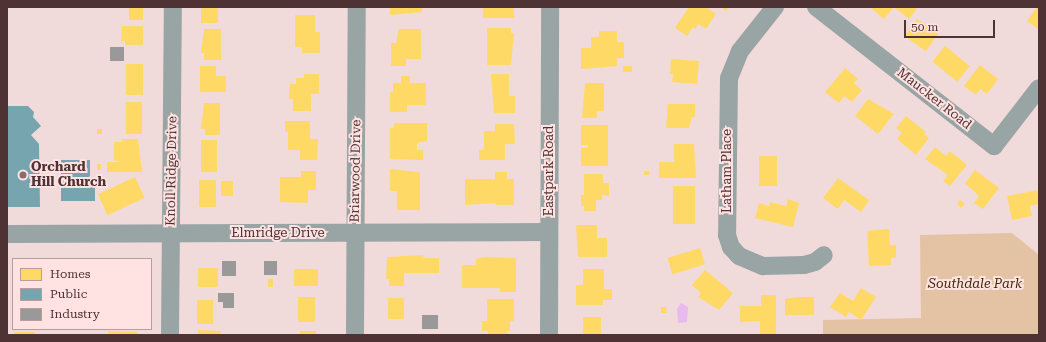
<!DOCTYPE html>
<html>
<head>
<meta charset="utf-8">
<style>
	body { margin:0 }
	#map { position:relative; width:1046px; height:342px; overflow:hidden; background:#f1dada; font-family:"Roboto Serif",serif }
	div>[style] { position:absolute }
	.green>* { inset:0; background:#e3c3a3 }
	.water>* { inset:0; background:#e9baee }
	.homes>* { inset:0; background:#ffd966; transform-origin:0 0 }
	.public>* { inset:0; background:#76a5af }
	.industry>* { inset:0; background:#999; transform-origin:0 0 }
	.minor>* { height:18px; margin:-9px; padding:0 9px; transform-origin:9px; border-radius:9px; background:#99a4a4 }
	.dots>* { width:11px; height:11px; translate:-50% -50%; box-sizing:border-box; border:2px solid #ffe2e1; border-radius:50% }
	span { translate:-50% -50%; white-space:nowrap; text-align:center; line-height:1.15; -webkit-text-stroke:4px #ffe2e1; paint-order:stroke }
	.street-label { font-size:13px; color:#4f3334 }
	.poi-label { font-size:13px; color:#4f3334; font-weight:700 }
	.left { translate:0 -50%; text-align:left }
	.park-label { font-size:13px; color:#3f2b05; font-style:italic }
	.frame { position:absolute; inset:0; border:8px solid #4f3334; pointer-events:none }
	.legend { position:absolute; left:12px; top:258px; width:140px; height:72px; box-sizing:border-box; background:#ffe2e1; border:1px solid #b99c9c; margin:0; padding:5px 7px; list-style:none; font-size:12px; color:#4f3334 }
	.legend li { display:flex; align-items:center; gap:8px; height:20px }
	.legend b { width:20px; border:1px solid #b99c9c }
	.scale { position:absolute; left:904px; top:20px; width:91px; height:18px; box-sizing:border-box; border:2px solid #4f3334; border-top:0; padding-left:5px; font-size:12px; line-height:14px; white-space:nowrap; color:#4f3334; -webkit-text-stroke:3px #ffe2e1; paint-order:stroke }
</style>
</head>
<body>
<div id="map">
	<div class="green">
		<div style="clip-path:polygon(1012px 233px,1039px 255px,1039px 335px,823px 335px,823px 320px,921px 318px,920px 235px)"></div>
	</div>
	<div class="water">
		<div style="clip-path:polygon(681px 303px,688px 307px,687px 322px,678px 323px,677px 309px)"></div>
	</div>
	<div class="homes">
		<div style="clip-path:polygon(126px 7px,143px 7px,143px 20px,129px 20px,129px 9px)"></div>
		<div style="left:201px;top:7px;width:17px;height:16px"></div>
		<div style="clip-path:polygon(390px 7px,422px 7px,422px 12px,390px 15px)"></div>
		<div style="left:483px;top:7px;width:31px;height:11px"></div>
		<div style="clip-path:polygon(689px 7px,706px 7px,716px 14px,706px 29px,699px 24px,695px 29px,693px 27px,687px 36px,675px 28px)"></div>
		<div style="clip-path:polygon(721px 7px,729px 7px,726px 11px)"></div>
		<div style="clip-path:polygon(873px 7px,894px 7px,884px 19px,872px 9px)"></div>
		<div style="clip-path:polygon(894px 7px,918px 7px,909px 19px)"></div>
		<div style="clip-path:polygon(1037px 7px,1039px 7px,1039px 30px,1027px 21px)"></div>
		<div style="clip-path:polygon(295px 15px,315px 15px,315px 32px,320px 32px,320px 53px,302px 53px,302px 47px,295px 47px)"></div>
		<div style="left:917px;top:19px;width:26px;height:21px;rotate:36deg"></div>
		<div style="clip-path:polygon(122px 26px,143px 26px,143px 45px,125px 45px,125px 41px,121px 41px)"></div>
		<div style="clip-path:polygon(487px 28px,511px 28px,511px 33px,514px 33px,511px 65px,487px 65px)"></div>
		<div style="clip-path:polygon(204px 29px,221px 29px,221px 60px,204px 60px,204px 53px,201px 53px)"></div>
		<div style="clip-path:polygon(399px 29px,421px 29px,421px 59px,406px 59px,406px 66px,391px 66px,391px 43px,396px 43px)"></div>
		<div style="clip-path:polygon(599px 31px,617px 31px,617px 42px,624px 42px,624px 58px,617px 58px,617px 66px,581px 69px,581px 48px,591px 48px,591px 37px,599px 37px)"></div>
		<div style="left:945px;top:46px;width:32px;height:20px;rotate:39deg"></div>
		<div style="clip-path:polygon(671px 59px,699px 61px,697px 84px,672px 82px,673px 74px,670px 74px)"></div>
		<div style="left:126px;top:64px;width:17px;height:31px"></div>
		<div style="clip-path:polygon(980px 65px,998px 79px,987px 94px,980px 89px,976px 95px,964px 86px)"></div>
		<div style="clip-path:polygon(200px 66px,216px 66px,216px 76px,226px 76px,226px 92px,200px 92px)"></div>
		<div style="left:623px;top:66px;width:9px;height:6px"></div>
		<div style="clip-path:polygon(845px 68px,858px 79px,854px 83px,862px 90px,852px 102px,844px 96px,839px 103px,825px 92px)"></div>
		<div style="clip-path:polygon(304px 74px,319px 74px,319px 94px,311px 94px,311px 111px,293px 111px,293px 99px,289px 99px,290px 84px,296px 84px,296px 78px,304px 78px)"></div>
		<div style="clip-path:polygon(491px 74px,509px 74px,509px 96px,515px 96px,515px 113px,494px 113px)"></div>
		<div style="clip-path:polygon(401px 76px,410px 76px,410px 83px,426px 83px,426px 105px,407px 105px,407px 112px,390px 112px,390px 92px,393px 92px,393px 83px,401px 83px)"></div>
		<div style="clip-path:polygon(585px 83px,604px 83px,604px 111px,597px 111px,597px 118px,582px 118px)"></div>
		<div style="clip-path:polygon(868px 99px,894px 114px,878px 134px,855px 116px)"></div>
		<div style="left:126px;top:102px;width:16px;height:32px"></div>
		<div style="clip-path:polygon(204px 103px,220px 103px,220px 135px,205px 135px,205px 129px,201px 129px)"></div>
		<div style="clip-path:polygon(668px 104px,695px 104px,695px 117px,692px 117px,689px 128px,666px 128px)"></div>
		<div style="clip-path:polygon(906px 116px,926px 132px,924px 134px,929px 138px,916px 155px,897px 139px,902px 133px,896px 128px)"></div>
		<div style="clip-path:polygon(285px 121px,310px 121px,310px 139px,318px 139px,317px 160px,300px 160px,300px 150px,288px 150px,288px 132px,285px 132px)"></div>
		<div style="clip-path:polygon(394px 123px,427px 123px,427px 141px,417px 143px,417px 150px,423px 150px,423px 160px,390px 159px,390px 128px,394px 128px)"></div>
		<div style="clip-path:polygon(495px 124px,514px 124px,515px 144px,505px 144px,505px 160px,479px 160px,479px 150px,484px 150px,484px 131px,495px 131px)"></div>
		<div style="clip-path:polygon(581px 125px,608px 125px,608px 166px,581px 166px,581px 148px,588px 148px,588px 145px,581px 145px)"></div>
		<div style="left:97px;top:129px;width:5px;height:5px"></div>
		<div style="clip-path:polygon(122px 139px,138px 139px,142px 172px,107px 172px,107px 162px,122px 162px,114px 160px,114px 142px,122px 142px)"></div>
		<div style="left:201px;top:140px;width:16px;height:32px"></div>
		<div style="clip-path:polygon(674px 144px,694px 144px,696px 178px,659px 178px,659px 162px,674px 162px)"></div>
		<div style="clip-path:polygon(935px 147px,946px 156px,950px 151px,967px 165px,950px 186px,943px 181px,948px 175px,925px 159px)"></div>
		<div style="left:759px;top:156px;width:18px;height:30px"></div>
		<div style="left:97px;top:164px;width:4px;height:6px"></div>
		<div style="clip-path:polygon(390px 169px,420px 172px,420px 210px,397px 210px,397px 191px,390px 191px)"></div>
		<div style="clip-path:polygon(975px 170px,999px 188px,983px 209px,974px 203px,979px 196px,965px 183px)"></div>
		<div style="clip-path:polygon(301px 171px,316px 171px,316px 190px,308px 190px,308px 203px,280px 202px,280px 177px,301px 177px)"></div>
		<div style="left:644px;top:171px;width:5px;height:4px"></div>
		<div style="clip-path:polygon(495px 172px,507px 172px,507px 179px,514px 179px,514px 205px,496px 205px,496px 203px,465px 205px,465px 179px,495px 179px)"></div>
		<div style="clip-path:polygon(584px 174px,603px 174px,603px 183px,609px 183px,609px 196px,602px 195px,602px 200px,596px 200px,596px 211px,584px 211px,584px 206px,581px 206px,581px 195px,584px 195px)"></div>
		<div style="left:98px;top:175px;width:6px;height:7px"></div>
		<div style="left:135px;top:177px;width:23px;height:41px;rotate:65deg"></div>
		<div style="clip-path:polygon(838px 178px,869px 200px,861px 212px,844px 200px,838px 209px,823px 198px)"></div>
		<div style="left:199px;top:180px;width:17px;height:27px"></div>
		<div style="left:221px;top:181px;width:12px;height:15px"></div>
		<div style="left:673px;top:186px;width:22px;height:38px"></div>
		<div style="clip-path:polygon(1039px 190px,1039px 204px,1030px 206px,1032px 216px,1012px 220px,1007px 196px)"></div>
		<div style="clip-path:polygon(788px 199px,799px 203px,793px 227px,755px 218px,759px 203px,769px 206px,770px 202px,786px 206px)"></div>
		<div style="left:960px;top:200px;width:6px;height:5px;rotate:39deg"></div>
		<div style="clip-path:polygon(576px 225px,597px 225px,597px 238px,607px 238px,607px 257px,578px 257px)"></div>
		<div style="clip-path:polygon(889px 229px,890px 245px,896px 245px,896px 258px,891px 258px,891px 265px,869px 266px,867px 231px)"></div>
		<div style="left:700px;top:248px;width:17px;height:34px;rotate:73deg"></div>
		<div style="clip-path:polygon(424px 255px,423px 258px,439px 258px,439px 273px,404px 273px,404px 286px,389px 286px,389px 279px,386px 279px,387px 257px)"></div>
		<div style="clip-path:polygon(484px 257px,516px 258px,516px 292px,500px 292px,500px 288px,462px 288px,462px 265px,476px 265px,476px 259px)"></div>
		<div style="left:198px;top:268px;width:20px;height:19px"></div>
		<div style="left:294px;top:269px;width:24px;height:17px"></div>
		<div style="clip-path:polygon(583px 269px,604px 269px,604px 289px,612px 289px,612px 300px,603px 300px,603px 305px,576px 305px,576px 285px,583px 285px)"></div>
		<div style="clip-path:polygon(705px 270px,733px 293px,719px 310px,698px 297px,701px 293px,692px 285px)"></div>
		<div style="left:268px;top:279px;width:5px;height:8px"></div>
		<div style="clip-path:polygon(861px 288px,876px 297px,861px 320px,849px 312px,846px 317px,830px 307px,840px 293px,853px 301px)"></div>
		<div style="clip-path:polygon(761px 295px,776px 295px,776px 334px,760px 334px,760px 321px,740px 322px,740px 306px,761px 306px)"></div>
		<div style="left:298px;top:297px;width:17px;height:25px"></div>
		<div style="clip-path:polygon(798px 297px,814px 297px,814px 315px,785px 315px,785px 299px)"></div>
		<div style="left:388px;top:298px;width:16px;height:21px"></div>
		<div style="clip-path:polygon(487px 299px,514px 299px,514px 321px,510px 321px,510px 331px,507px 331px,507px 335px,488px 335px,488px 331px,482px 331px,482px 321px,487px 321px)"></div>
		<div style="left:197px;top:300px;width:16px;height:24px"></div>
		<div style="clip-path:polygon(661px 307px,666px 307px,667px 313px,661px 313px)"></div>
		<div style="left:583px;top:317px;width:18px;height:18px"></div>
		<div style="clip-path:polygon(198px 330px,221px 331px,220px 335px,198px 335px)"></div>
		<div style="clip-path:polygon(108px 331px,137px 332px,137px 335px,108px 335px)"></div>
		<div style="left:300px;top:331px;width:16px;height:4px"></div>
		<div style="left:14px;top:332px;width:21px;height:3px"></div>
	</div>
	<div class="public">
		<div style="clip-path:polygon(7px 106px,28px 106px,34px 112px,33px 117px,41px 126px,31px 135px,39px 144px,40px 207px,7px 207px)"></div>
		<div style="clip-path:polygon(61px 160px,90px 160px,90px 185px,95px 185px,95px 201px,61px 201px)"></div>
	</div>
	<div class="industry">
		<div style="left:110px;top:47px;width:14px;height:14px"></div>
		<div style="left:222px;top:261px;width:14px;height:15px"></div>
		<div style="left:264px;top:261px;width:13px;height:14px"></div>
		<div style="clip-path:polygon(218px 293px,234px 293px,234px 308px,223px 308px,223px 302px,218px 302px)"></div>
		<div style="left:422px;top:315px;width:16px;height:14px"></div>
	</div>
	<div class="minor">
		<div style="left:775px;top:7px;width:56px;rotate:128.5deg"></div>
		<div style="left:740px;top:51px;width:29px;rotate:112deg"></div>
		<div style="left:729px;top:78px;width:157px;rotate:90.7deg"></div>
		<div style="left:727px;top:235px;width:13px;rotate:72deg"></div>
		<div style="left:731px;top:247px;width:12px;rotate:48deg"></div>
		<div style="left:739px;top:256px;width:26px;rotate:23deg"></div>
		<div style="left:763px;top:266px;width:41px;rotate:-1.4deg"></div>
		<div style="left:804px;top:265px;width:11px;rotate:-15deg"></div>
		<div style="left:815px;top:262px;width:11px;rotate:-38deg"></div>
		<div style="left:816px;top:7px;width:226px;rotate:38deg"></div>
		<div style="left:994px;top:146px;width:73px;rotate:-52.2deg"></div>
		<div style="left:7px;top:234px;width:542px;rotate:-0.21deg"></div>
		<div style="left:170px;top:335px;width:328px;rotate:-89.5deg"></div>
		<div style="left:355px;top:335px;width:328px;rotate:-89.7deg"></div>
		<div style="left:549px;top:335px;width:328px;rotate:-89.8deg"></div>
	</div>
	<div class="dots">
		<div style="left:23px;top:175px;background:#886d6e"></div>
	</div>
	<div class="street-label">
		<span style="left:934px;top:99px;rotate:38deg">Maucker Road</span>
		<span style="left:172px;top:171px;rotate:-89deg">Knoll Ridge Drive</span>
		<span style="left:356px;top:171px;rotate:-89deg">Briarwood Drive</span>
		<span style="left:549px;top:171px;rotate:-90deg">Eastpark Road</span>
		<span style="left:727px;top:171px;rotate:-90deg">Latham Place</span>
		<span style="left:278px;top:233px">Elmridge Drive</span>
	</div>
	<div class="poi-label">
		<span class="left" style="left:31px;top:175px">Orchard<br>Hill Church</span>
	</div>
	<div class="park-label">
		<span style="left:975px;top:284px">Southdale Park</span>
	</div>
	<div class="frame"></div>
	<ul class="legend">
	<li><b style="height:11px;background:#ffd966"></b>Homes</li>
	<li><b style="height:11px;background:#76a5af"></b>Public</li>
	<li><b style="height:11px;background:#999"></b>Industry</li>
	</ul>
	<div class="scale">50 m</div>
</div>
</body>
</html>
